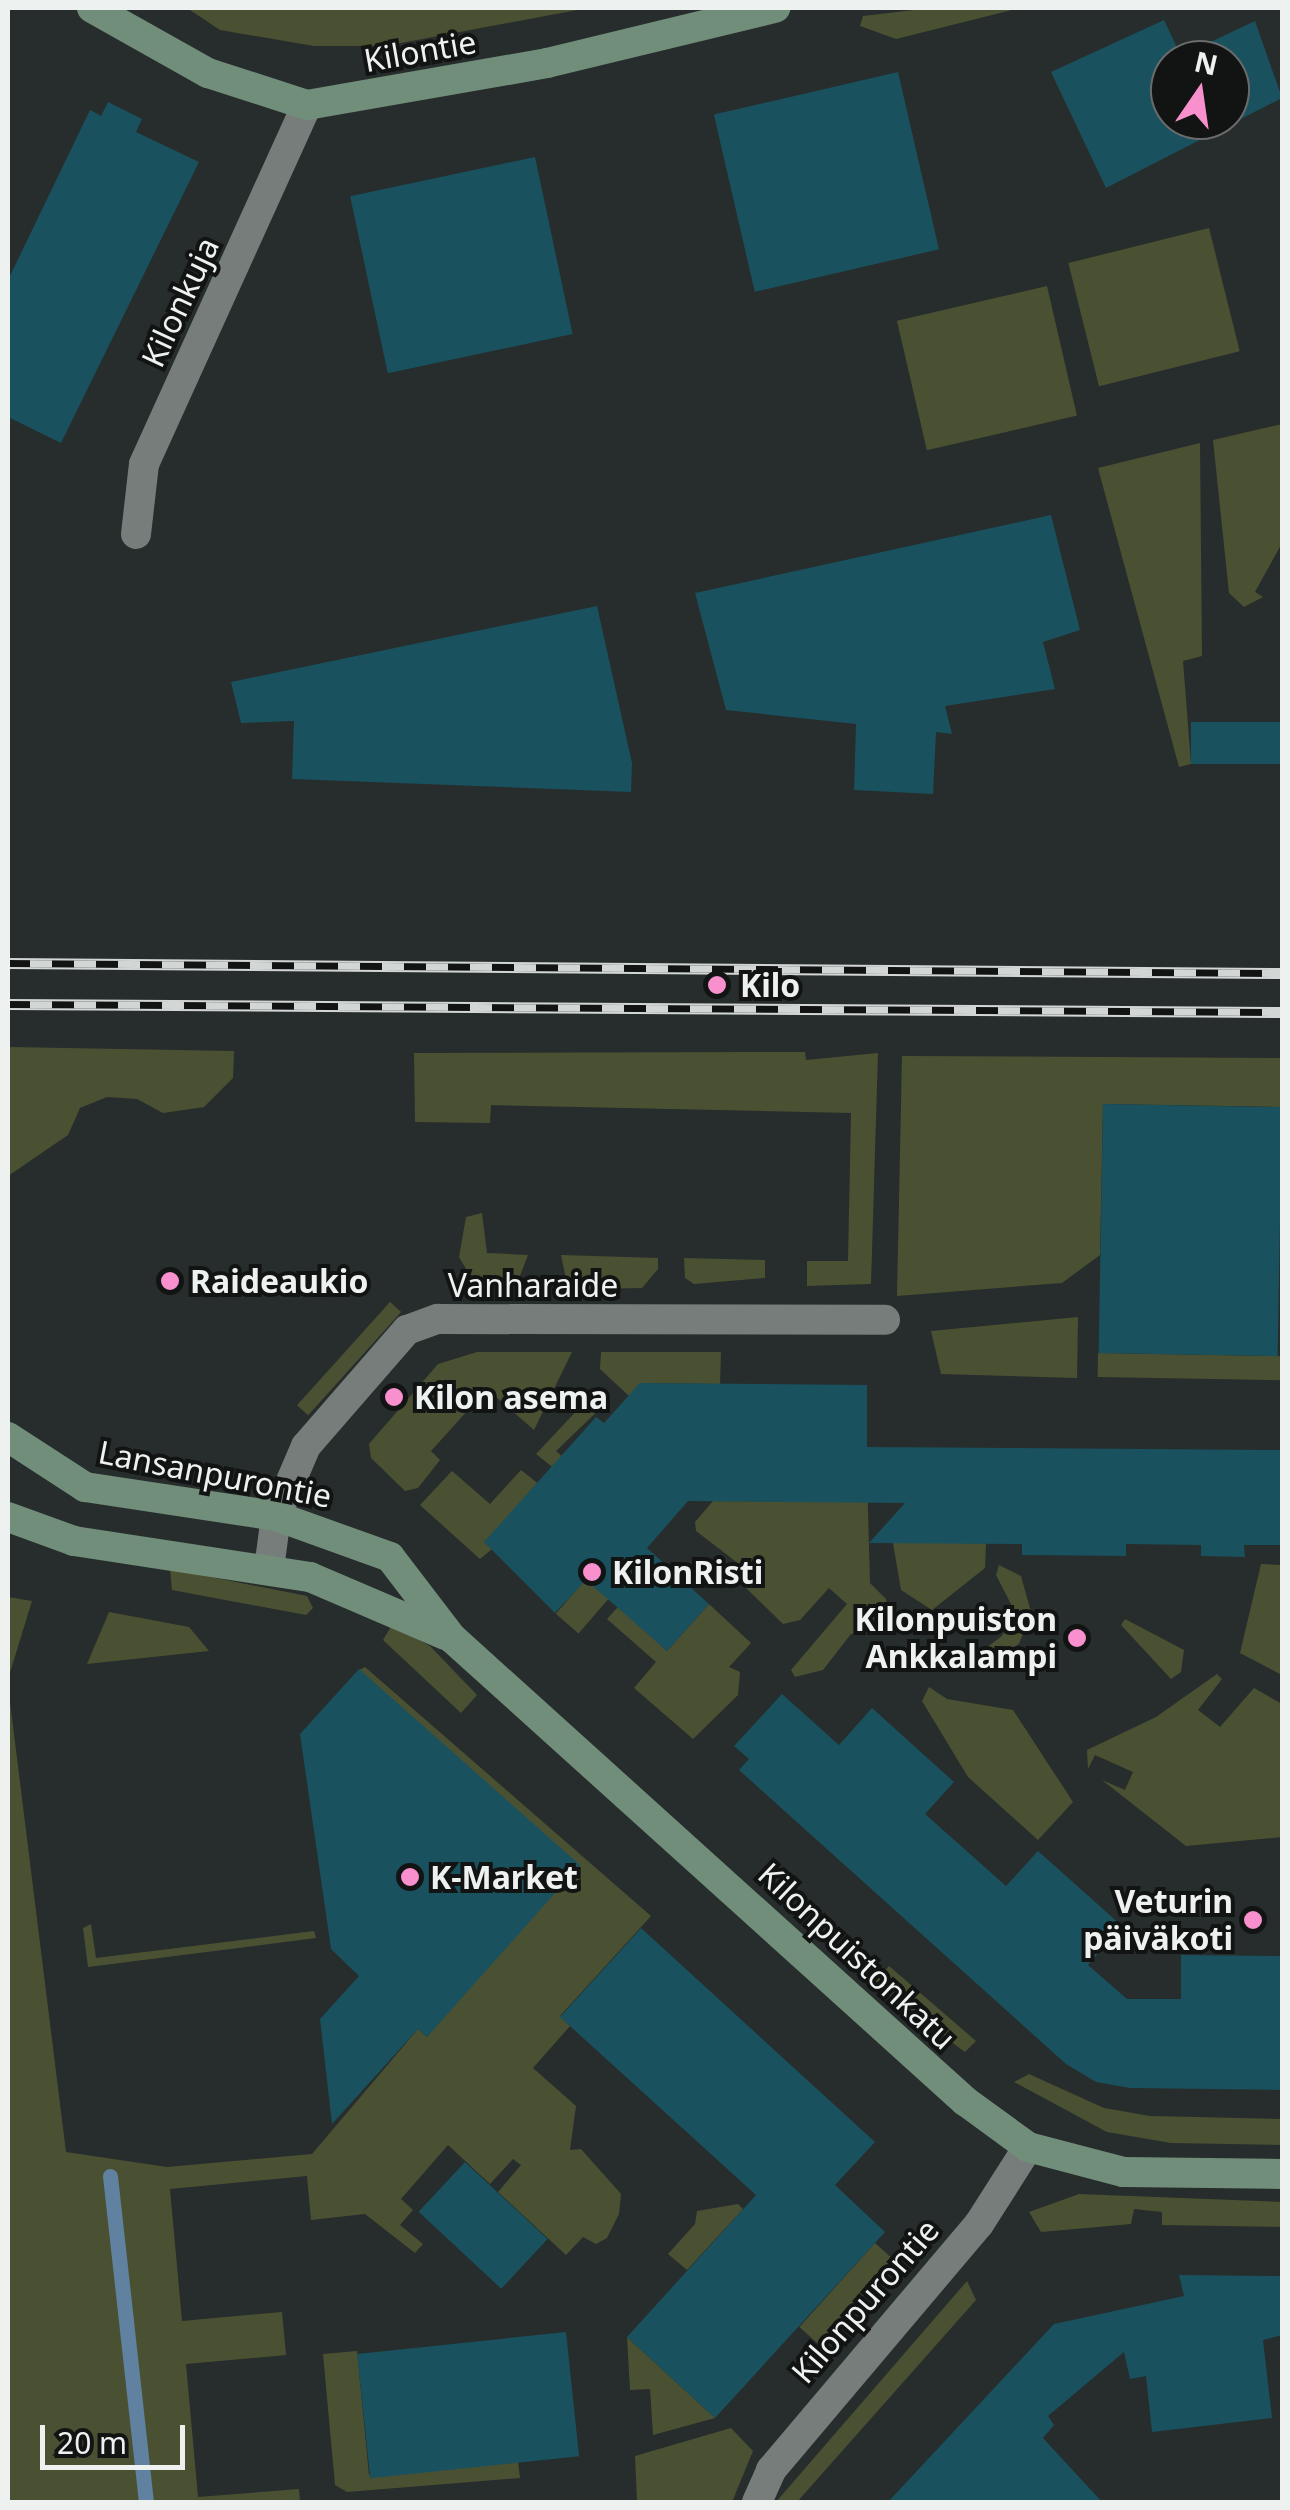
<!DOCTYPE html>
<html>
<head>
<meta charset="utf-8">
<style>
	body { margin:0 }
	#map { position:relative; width:1290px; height:2510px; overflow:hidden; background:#272d2c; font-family:"Noto Sans",sans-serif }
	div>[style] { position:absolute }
	.green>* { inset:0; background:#4a5132; transform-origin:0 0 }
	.stream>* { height:15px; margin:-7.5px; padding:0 7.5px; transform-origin:7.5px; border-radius:7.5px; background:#60819f }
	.building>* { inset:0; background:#19515e; transform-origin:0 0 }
	.street>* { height:30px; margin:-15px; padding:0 15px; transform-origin:15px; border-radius:15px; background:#767d7b }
	.secondary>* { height:30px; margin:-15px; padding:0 15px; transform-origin:15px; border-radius:15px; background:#718e7a }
	.rail>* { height:11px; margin-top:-5.5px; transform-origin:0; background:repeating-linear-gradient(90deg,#121414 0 22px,#d2d6d5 0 44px); box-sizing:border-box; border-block:2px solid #d2d6d5 }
	.dots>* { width:28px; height:28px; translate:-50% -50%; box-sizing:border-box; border:5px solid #121414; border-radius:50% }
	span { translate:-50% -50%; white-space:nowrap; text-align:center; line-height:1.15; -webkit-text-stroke:8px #121414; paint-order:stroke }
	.street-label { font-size:32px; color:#edf1f0 }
	.poi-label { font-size:32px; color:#edf1f0; font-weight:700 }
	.left { translate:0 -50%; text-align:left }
	.right { translate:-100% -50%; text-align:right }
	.frame { position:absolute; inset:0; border:10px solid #edf1f0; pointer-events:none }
	.north { position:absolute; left:1150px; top:40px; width:100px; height:100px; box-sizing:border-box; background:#121414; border:2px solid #6a6c6c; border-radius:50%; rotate:13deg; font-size:28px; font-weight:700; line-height:40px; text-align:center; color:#edf1f0 }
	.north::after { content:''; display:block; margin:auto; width:35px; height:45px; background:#f790cd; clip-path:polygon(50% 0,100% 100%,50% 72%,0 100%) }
	.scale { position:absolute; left:40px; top:2425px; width:145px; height:45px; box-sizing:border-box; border:5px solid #edf1f0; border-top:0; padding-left:12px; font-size:30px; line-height:35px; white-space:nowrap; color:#edf1f0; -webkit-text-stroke:8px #121414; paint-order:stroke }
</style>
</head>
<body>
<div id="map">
	<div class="green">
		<div style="clip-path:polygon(187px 8px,588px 8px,385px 46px,314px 46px,220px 30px)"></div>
		<div style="clip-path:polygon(931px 8px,1020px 8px,896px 39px,860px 26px,863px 16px)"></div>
		<div style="left:1209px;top:228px;width:127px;height:145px;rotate:76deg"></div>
		<div style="left:1047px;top:286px;width:133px;height:154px;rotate:77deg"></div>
		<div style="clip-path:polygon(1282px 424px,1282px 543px,1255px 592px,1263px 597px,1244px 607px,1229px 593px,1213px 440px)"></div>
		<div style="clip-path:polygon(1200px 443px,1202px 656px,1183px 661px,1191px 764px,1179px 767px,1098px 468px)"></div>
		<div style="clip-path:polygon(8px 1047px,234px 1051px,233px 1078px,204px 1107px,163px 1113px,137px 1099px,107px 1097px,80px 1108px,68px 1135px,8px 1176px)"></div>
		<div style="clip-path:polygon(805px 1052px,806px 1060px,878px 1053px,871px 1284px,807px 1286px,807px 1261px,848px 1261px,851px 1113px,491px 1105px,490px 1123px,415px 1122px,414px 1053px)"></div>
		<div style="clip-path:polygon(902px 1056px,1282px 1058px,1282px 1107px,1103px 1104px,1100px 1255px,1062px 1283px,897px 1296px)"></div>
		<div style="clip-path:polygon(482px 1213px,487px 1253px,528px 1255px,518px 1281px,492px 1285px,469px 1274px,459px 1257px,466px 1217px)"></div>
		<div style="clip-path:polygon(561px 1255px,658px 1258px,658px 1269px,642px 1288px,589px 1289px,567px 1284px)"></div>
		<div style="clip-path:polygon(684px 1258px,765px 1260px,765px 1278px,694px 1284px,685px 1278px)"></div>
		<div style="left:390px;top:1302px;width:15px;height:139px;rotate:42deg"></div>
		<div style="clip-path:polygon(1078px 1317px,1077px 1378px,941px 1374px,931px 1331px)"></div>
		<div style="clip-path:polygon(477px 1352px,572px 1352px,534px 1430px,487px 1389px,431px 1451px,440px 1460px,418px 1488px,405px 1491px,371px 1458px,369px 1444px,438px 1364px)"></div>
		<div style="clip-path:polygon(601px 1352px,721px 1352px,720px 1384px,640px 1383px,629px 1396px,600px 1369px)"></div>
		<div style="left:1098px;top:1353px;width:184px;height:24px;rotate:1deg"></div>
		<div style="clip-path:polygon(598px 1388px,608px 1401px,556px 1451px,569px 1463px,560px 1473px,536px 1454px)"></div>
		<div style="clip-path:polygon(521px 1470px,545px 1489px,484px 1542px,492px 1549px,480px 1559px,420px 1505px,452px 1471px,490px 1504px)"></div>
		<div style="clip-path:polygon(867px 1476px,870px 1583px,886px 1599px,892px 1634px,851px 1634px,823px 1670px,795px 1677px,791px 1670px,847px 1604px,829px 1588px,800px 1620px,783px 1624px,746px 1588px,752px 1574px,696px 1531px,695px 1522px,713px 1501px,820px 1502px)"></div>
		<div style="clip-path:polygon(893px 1543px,986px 1543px,985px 1568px,932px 1610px,901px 1590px)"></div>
		<div style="clip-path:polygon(1261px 1564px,1282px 1565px,1282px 1675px,1240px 1653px)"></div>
		<div style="clip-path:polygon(999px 1565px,1021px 1576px,1031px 1612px,1019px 1644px,994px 1658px,986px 1648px,1002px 1636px,1014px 1610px,996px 1575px)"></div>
		<div style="clip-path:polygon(170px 1569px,307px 1596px,313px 1608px,306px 1615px,172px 1590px)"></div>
		<div style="left:586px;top:1579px;width:30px;height:46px;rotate:41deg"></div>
		<div style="clip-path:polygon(8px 1597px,32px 1601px,8px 1679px)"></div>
		<div style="clip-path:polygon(709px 1604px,751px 1643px,729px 1667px,740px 1672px,738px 1695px,693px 1739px,634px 1688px,656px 1662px,607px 1619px,618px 1607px,667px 1651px)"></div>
		<div style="clip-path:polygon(109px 1612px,189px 1627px,209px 1651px,87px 1664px)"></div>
		<div style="clip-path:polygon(1125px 1619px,1184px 1650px,1181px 1672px,1171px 1679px,1121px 1625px)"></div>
		<div style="clip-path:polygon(392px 1625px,430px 1646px,477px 1695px,461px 1713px,383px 1640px)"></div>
		<div style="clip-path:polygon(365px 1667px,651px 1916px,560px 2016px,570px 2026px,533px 2068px,576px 2106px,570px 2150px,581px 2149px,621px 2194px,619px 2214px,607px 2238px,596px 2244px,583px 2237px,566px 2255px,498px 2192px,521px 2165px,513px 2159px,490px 2184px,448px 2145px,401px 2199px,413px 2210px,400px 2225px,423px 2244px,415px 2253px,365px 2214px,311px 2220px,307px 2176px,170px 2189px,182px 2321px,282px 2312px,286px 2355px,186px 2364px,198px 2497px,299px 2489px,300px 2502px,8px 2502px,8px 1686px,66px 2152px,167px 2167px,312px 2154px,418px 2029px,427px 2037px,472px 1984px,359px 1670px)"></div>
		<div style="clip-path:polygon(1217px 1674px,1222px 1679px,1198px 1710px,1220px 1727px,1254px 1688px,1282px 1704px,1282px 1837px,1186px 1846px,1102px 1780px,1125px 1790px,1133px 1772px,1095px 1755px,1088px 1769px,1087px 1750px,1156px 1717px)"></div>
		<div style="clip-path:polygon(929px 1687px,947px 1699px,1013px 1710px,1073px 1802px,1038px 1840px,968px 1777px,922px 1701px)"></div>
		<div style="clip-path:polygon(91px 1924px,96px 1958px,314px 1931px,316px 1938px,88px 1967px,83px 1928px)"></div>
		<div style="clip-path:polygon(889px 1966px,976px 2041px,965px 2052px,873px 1984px)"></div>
		<div style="clip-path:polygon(1029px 2074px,1104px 2108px,1150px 2116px,1282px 2119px,1282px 2145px,1171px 2143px,1107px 2132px,1014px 2082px)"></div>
		<div style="clip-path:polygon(1079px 2194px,1282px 2202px,1282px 2227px,1162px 2225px,1162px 2212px,1134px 2209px,1131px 2224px,1041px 2232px,1029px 2212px)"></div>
		<div style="clip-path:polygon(738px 2204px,743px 2209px,687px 2270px,668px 2254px,695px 2224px,697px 2211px)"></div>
		<div style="left:875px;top:2243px;width:27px;height:113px;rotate:42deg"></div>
		<div style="clip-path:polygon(967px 2281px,976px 2300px,797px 2502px,776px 2502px)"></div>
		<div style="clip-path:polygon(627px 2337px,715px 2418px,653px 2435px,650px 2389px,630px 2390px)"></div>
		<div style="clip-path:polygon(357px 2351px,369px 2475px,518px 2461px,520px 2478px,347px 2492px,335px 2485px,323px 2354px)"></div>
		<div style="clip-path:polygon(731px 2428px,753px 2451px,732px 2502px,637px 2502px,635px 2456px)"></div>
	</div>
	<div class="stream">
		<div style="left:110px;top:2176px;width:328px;rotate:83.7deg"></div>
	</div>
	<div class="building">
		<div style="clip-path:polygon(evenodd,1164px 20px,1181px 56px,1255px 21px,1282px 98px,1106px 188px,1051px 72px,1164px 20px,1170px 60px,1230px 60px,1230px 120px,1170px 120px,1170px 60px)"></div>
		<div style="left:898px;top:72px;width:182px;height:189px;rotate:77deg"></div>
		<div style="clip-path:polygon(108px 102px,142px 119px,136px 132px,199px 162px,61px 443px,8px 417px,8px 280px,90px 110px,101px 116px)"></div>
		<div style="left:535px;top:157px;width:181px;height:189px;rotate:78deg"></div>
		<div style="clip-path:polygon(1051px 515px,1080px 630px,1043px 642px,1055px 689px,945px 706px,952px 734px,936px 732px,933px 794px,854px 790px,856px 724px,726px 710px,695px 593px)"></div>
		<div style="clip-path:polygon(597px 606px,632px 763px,631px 792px,292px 779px,294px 721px,241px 723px,231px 682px)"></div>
		<div style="left:1191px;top:722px;width:91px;height:42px"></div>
		<div style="left:1103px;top:1104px;width:179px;height:249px;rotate:1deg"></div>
		<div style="clip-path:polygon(640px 1383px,867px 1385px,867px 1447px,1282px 1450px,1282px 1545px,1244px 1545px,1245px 1557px,1201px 1556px,1201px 1545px,1126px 1544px,1126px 1556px,1022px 1555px,1022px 1544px,869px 1543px,905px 1503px,688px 1501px,647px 1548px,709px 1604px,667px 1651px,586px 1580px,555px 1613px,484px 1542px,596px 1417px,604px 1423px)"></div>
		<div style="clip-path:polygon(359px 1669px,580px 1865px,427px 2037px,418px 2029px,332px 2124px,320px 2019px,359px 1976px,331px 1949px,300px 1734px)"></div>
		<div style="clip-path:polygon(782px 1694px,839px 1745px,872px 1708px,954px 1782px,925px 1814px,1006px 1886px,1038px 1851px,1122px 1926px,1088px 1965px,1127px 1999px,1181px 1999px,1181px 1955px,1282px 1956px,1282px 2090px,1130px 2088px,1096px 2082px,1066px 2064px,739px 1770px,749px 1759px,734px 1746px)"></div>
		<div style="clip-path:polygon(641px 1928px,875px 2142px,835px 2185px,885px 2232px,715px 2418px,627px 2337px,756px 2195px,560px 2017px)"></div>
		<div style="left:465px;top:2162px;width:113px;height:68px;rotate:43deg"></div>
		<div style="clip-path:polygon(1179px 2275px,1282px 2276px,1282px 2335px,1263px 2340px,1272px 2418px,1152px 2432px,1146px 2376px,1130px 2379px,1124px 2352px,1048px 2416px,1054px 2425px,1043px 2438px,1102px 2502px,888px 2502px,1054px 2324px,1184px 2296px)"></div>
		<div style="left:566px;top:2332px;width:125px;height:210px;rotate:84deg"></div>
	</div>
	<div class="street">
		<div style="left:136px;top:534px;width:70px;rotate:-83.5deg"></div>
		<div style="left:144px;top:464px;width:394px;rotate:-65.6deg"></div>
		<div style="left:269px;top:1569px;width:53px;rotate:-82.5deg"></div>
		<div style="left:276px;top:1516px;width:76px;rotate:-66.8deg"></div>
		<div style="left:306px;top:1446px;width:154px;rotate:-49deg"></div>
		<div style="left:407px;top:1330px;width:33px;rotate:-20deg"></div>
		<div style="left:438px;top:1319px;width:447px;rotate:0.1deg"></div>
		<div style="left:757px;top:2502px;width:35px;rotate:-66deg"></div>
		<div style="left:771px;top:2470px;width:322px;rotate:-49.8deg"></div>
		<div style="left:979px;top:2224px;width:91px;rotate:-57.5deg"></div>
	</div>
	<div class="secondary">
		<div style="left:92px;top:8px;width:133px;rotate:29.3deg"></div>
		<div style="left:208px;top:73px;width:104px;rotate:17.9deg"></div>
		<div style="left:307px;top:105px;width:244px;rotate:-9.9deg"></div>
		<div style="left:547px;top:63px;width:235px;rotate:-13.6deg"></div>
		<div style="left:8px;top:1437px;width:92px;rotate:33deg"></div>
		<div style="left:85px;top:1487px;width:193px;rotate:8.6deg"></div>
		<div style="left:276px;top:1516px;width:121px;rotate:19.8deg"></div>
		<div style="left:390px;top:1557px;width:102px;rotate:52.6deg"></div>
		<div style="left:452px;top:1638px;width:691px;rotate:42.07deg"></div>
		<div style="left:965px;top:2101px;width:78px;rotate:36.1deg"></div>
		<div style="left:1028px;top:2147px;width:98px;rotate:14.7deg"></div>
		<div style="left:1123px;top:2172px;width:159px;rotate:0.7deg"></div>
		<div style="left:8px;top:1517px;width:70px;rotate:20deg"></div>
		<div style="left:74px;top:1541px;width:239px;rotate:8.7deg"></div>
		<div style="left:310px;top:1577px;width:147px;rotate:23.2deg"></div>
	</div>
	<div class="rail">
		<div style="left:8px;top:963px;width:1274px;rotate:0.45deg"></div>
		<div style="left:8px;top:1004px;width:1274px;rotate:0.36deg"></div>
	</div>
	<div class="dots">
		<div style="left:717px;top:985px;background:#f790cd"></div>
		<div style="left:170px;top:1281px;background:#f790cd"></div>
		<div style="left:394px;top:1397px;background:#f790cd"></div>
		<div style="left:592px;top:1572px;background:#f790cd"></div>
		<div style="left:1077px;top:1638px;background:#f790cd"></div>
		<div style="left:410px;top:1877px;background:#f790cd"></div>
		<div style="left:1253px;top:1920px;background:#f790cd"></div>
	</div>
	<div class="street-label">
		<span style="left:420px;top:51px;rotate:-10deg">Kilontie</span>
		<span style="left:180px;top:302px;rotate:-65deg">Kilonkuja</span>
		<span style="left:533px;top:1285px">Vanharaide</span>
		<span style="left:215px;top:1474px;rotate:11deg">Lansanpurontie</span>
		<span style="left:857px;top:1956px;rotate:43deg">Kilonpuistonkatu</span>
		<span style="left:865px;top:2301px;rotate:-49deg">Kilonpurontie</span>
	</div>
	<div class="poi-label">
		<span class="left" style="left:740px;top:985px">Kilo</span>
		<span class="left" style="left:190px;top:1281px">Raideaukio</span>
		<span class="left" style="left:414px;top:1397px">Kilon asema</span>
		<span class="left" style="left:612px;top:1572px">KilonRisti</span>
		<span class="right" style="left:1057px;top:1638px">Kilonpuiston<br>Ankkalampi</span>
		<span class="left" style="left:430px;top:1877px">K-Market</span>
		<span class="right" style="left:1233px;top:1920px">Veturin<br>päiväkoti</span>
	</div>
	<div class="frame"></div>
	<div class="north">N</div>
	<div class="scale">20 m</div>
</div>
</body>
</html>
